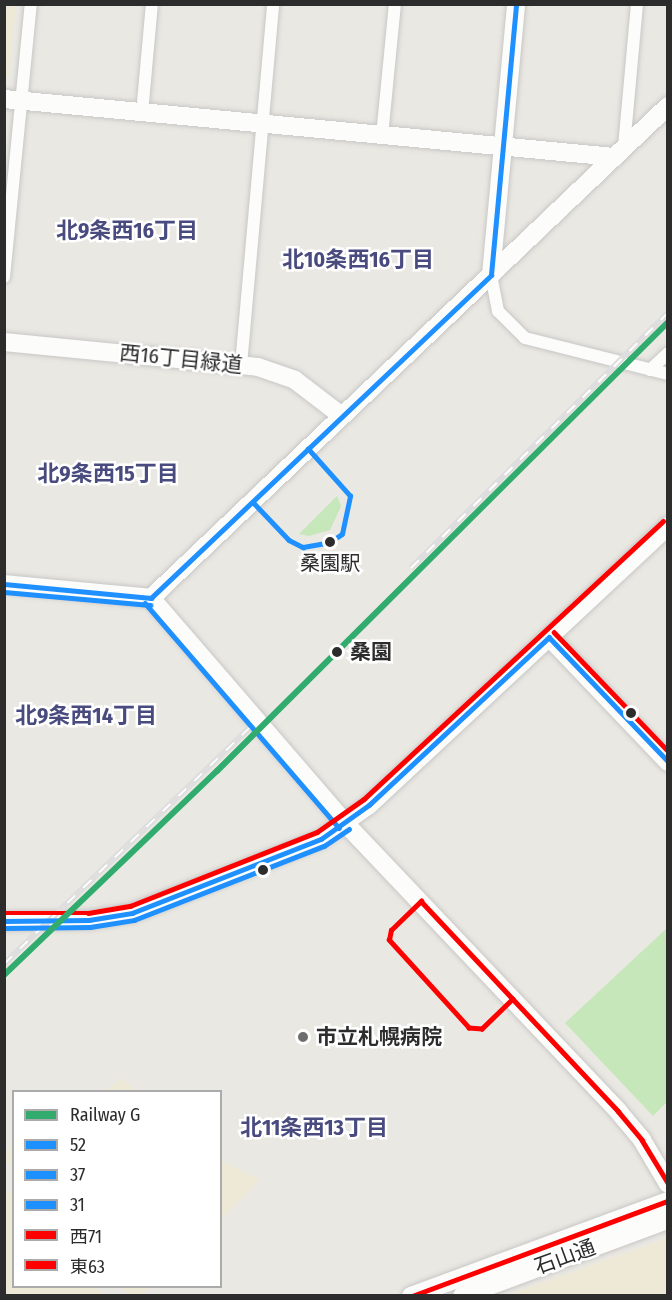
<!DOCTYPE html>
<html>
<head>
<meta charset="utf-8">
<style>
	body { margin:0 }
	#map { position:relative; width:672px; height:1300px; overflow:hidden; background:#eae8e2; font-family:"Fira Sans Condensed","Noto Sans JP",sans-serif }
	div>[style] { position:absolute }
	.education>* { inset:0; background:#ede9d6 }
	.green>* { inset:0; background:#c5e7b9 }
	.roads { filter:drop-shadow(0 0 2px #c8c7c7) drop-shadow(0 0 2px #c8c7c7) }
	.street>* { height:12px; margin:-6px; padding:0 6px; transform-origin:6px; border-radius:6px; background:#fcfcfb }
	.secondary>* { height:18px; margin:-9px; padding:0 9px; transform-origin:9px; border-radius:9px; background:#fcfcfb }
	.rail>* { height:6px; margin-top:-3px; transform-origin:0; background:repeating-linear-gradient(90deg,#fff 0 11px,#dededf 0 22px); box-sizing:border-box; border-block:2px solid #dededf }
	.bus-1>* { height:4.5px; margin:-2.25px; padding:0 2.25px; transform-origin:2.25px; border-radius:2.25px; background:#1e90ff }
	.bus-2>* { height:4.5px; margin:-2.25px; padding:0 2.25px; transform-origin:2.25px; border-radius:2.25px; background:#1e90ff }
	.bus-3>* { height:4.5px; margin:-2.25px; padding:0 2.25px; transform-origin:2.25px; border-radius:2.25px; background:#1e90ff }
	.bus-4>* { height:4.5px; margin:-2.25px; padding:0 2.25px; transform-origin:2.25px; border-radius:2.25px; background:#f00 }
	.bus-5>* { height:4.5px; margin:-2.25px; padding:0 2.25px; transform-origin:2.25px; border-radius:2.25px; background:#f00 }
	.rail-1>* { height:6px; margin:-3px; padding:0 3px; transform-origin:3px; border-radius:3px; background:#32ac6e }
	.dots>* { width:16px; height:16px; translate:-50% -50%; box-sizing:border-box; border:3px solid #fff; border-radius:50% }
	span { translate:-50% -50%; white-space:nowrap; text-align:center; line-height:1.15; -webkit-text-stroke:5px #fff; paint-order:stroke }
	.bus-label { font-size:20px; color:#2c2c2c }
	.street-label { font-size:21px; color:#2c2c2c }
	.stop-label { font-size:21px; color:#2c2c2c; font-weight:700 }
	.left { translate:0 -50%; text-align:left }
	.poi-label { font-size:21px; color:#2c2c2c; font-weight:700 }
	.neighbourhood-label { font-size:22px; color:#494b7f; font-weight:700 }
	.frame { position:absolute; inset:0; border:6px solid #2c2c2c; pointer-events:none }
	.legend { position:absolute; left:12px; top:1090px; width:210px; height:198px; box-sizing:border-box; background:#fff; border:2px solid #ababab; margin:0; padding:8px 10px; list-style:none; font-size:18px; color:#2c2c2c }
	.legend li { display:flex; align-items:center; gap:12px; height:30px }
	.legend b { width:30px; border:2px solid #ababab }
</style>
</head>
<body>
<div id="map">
	<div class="education">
		<div style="clip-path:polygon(5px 4px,16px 5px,9px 74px,5px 80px)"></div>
		<div style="clip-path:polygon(121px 1078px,137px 1091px,106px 1091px)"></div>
		<div style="clip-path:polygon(13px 1143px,13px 1168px,4px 1158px)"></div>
		<div style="clip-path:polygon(221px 1161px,260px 1180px,221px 1219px)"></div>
		<div style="clip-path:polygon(4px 1187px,13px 1197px,14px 1286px,95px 1287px,103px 1295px,5px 1295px)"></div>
		<div style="clip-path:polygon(667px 1238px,667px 1295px,508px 1295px)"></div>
		<div style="clip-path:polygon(121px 1287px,151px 1287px,141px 1296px,129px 1295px)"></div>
	</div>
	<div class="green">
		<div style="clip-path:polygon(337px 496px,341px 506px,330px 530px,309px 536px,299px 534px)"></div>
		<div style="clip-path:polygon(667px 928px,667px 1102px,653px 1116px,565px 1023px)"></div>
	</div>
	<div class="roads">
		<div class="street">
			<div style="left:142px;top:113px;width:109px;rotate:-84.8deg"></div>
			<div style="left:382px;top:136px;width:133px;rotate:-84.4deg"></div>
			<div style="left:624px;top:147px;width:144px;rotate:-84.8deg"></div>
			<div style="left:491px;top:275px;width:37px;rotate:79deg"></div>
			<div style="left:498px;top:311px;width:38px;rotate:45deg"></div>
			<div style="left:525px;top:338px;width:147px;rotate:14.1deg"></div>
			<div style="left:4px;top:277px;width:274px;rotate:-84.4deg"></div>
			<div style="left:241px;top:365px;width:362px;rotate:-84.9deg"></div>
			<div style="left:650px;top:370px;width:25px;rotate:-43deg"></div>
		</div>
		<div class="secondary">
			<div style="left:4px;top:99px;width:613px;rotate:5.43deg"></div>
			<div style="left:491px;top:275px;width:272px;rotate:-84.7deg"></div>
			<div style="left:4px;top:342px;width:255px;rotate:5.6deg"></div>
			<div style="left:258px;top:367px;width:39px;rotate:19deg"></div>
			<div style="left:295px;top:380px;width:59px;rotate:37.5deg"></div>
			<div style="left:4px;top:584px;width:148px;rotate:5.4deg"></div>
			<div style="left:151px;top:598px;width:714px;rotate:-43.58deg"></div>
			<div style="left:151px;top:598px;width:297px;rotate:49.2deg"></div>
			<div style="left:345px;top:823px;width:397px;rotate:46.5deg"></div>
			<div style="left:618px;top:1111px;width:38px;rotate:50deg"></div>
			<div style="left:642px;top:1140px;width:51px;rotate:59.4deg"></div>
			<div style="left:549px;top:637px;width:173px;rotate:46.4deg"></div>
			<div style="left:4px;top:921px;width:85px;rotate:-0.7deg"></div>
			<div style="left:89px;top:920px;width:44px;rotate:-9.2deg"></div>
			<div style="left:132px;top:913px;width:203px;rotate:-21.4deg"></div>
			<div style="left:321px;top:839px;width:59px;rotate:-35.3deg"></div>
			<div style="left:369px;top:805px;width:409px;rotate:-43deg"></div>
			<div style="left:411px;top:1296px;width:274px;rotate:-20.3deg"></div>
			<div style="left:462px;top:1296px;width:220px;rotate:-20.3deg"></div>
		</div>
	</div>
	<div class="rail">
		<div style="left:411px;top:568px;width:362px;rotate:-44.8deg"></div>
		<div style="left:4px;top:964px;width:342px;rotate:-43.9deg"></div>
	</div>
	<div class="bus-1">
		<div style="left:253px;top:502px;width:52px;rotate:46.5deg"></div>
		<div style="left:289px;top:540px;width:16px;rotate:27deg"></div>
		<div style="left:303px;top:547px;width:27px;rotate:-10deg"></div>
		<div style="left:330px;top:542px;width:14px;rotate:-34deg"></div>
		<div style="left:342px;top:534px;width:39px;rotate:-78deg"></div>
		<div style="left:350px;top:496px;width:63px;rotate:-131.8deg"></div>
		<div style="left:4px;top:584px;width:148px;rotate:5.4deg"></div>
		<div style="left:151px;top:598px;width:469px;rotate:-43.5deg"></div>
		<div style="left:491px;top:275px;width:272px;rotate:-84.7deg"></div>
	</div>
	<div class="bus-2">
		<div style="left:549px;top:637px;width:172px;rotate:46.2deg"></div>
		<div style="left:4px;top:921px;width:85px;rotate:-0.7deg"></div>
		<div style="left:89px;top:920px;width:44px;rotate:-9.2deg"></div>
		<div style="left:132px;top:913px;width:203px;rotate:-21.4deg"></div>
		<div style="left:321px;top:839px;width:59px;rotate:-35.3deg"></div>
		<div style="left:369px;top:805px;width:246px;rotate:-43deg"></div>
	</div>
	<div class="bus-3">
		<div style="left:4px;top:592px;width:147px;rotate:5.1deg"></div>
		<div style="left:145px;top:603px;width:297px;rotate:49.2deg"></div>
		<div style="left:4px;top:928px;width:86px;rotate:-0.7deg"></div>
		<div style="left:90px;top:927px;width:45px;rotate:-9deg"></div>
		<div style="left:134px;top:920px;width:204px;rotate:-21.3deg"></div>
		<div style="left:324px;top:846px;width:30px;rotate:-34deg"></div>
	</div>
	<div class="bus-4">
		<div style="left:554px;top:632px;width:165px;rotate:46.2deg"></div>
		<div style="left:4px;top:913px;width:84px"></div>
		<div style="left:88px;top:913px;width:43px;rotate:-9.5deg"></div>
		<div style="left:130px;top:906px;width:201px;rotate:-21.6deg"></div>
		<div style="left:317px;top:832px;width:57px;rotate:-35.1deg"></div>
		<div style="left:364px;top:799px;width:408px;rotate:-42.9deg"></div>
	</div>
	<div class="bus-5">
		<div style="left:421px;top:901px;width:134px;rotate:46.8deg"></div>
		<div style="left:513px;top:999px;width:43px;rotate:135.9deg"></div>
		<div style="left:482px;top:1029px;width:13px;rotate:-176deg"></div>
		<div style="left:469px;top:1028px;width:119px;rotate:-132.3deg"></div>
		<div style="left:389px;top:940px;width:10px;rotate:-79deg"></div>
		<div style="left:391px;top:930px;width:42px;rotate:-44deg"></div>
		<div style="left:513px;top:999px;width:154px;rotate:46.8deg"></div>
		<div style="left:618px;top:1111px;width:38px;rotate:50deg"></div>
		<div style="left:642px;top:1140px;width:50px;rotate:58.8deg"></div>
		<div style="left:412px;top:1296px;width:273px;rotate:-20.4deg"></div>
	</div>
	<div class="rail-1">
		<div style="left:4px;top:975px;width:295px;rotate:-43.8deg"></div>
		<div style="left:217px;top:771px;width:636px;rotate:-44.87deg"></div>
	</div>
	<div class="dots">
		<div style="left:330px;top:542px;background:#2c2c2c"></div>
		<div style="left:337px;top:652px;background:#2c2c2c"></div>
		<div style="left:631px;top:713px;background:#2c2c2c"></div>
		<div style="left:263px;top:870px;background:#2c2c2c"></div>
		<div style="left:303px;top:1037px;background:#6e6e6c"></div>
	</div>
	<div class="bus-label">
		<span style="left:330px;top:563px">桑園駅</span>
	</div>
	<div class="street-label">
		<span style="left:181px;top:359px;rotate:6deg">西16丁目緑道</span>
		<span style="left:565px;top:1257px;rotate:-20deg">石山通</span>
	</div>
	<div class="stop-label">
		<span class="left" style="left:350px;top:652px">桑園</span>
	</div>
	<div class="poi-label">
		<span class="left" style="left:316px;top:1037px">市立札幌病院</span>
	</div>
	<div class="neighbourhood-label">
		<span style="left:127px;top:231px">北9条西16丁目</span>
		<span style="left:358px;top:260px">北10条西16丁目</span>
		<span style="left:108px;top:474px">北9条西15丁目</span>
		<span style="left:86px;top:716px">北9条西14丁目</span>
		<span style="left:314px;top:1128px">北11条西13丁目</span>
	</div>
	<div class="frame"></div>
	<ul class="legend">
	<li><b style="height:8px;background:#32ac6e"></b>Railway G</li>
	<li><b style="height:8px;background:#1e90ff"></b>52</li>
	<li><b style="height:8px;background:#1e90ff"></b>37</li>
	<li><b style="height:8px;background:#1e90ff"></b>31</li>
	<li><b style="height:8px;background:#f00"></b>西71</li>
	<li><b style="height:8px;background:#f00"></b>東63</li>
	</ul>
</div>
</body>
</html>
